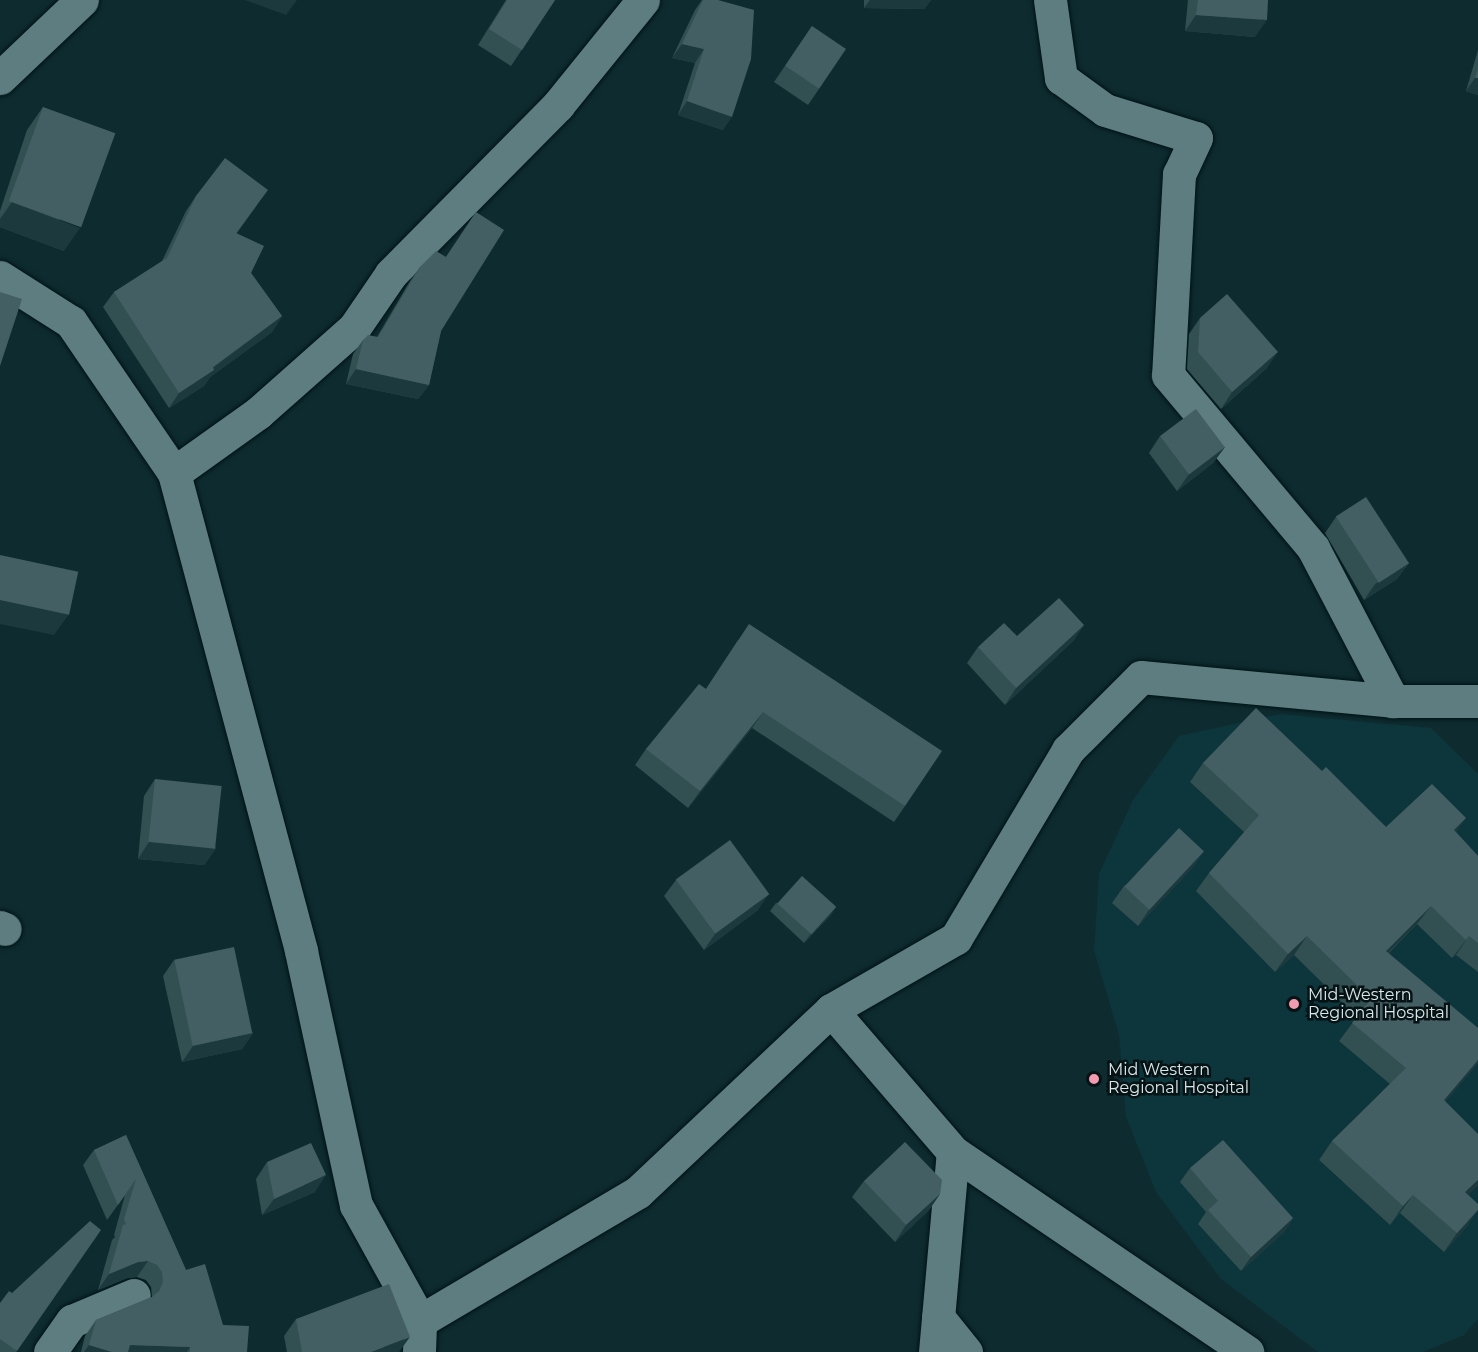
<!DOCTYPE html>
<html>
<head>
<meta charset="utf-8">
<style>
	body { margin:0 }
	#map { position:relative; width:1478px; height:1352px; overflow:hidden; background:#0e2c30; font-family:Montserrat,sans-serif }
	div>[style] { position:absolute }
	.built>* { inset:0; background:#0c363c }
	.roads { filter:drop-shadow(0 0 2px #001316) drop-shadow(0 0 2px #001316) }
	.minor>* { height:33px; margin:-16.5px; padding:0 16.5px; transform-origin:16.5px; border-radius:16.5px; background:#5e7d81 }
	.wall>* { inset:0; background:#324f52 }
	.shaded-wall>* { inset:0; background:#1c3a3e }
	.building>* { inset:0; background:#445f63; transform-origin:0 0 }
	.dots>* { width:16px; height:16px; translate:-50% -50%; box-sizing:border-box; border:3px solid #061214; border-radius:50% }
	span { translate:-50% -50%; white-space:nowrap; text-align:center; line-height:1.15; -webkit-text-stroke:5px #061214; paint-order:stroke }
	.poi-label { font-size:16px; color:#d8e8eb }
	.left { translate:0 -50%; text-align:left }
</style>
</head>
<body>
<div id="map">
	<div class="built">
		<div style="clip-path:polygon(evenodd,1280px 714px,1431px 728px,1478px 774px,1478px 1166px,1470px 1194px,1478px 1186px,1478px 1319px,1464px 1335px,1423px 1352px,1318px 1352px,1221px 1279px,1156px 1192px,1126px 1117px,1119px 1035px,1094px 950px,1099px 874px,1133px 800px,1179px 736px,1280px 714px,1383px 1141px,1342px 1182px,1319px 1160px,1319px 1159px,1383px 1141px,1280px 714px,1380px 1165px,1390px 1225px,1355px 1193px,1380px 1165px)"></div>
	</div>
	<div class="roads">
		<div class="minor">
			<div style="left:1050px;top:0;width:79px;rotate:82deg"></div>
			<div style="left:1061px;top:78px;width:54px;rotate:36deg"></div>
			<div style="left:1105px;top:110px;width:95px;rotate:17.1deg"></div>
			<div style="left:1196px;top:138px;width:40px;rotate:115deg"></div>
			<div style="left:1179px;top:174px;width:201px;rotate:93.1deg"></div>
			<div style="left:1168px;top:375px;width:226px;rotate:50deg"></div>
			<div style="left:1313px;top:548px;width:173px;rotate:62.4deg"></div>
			<div style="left:0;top:78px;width:113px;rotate:-43.6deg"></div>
			<div style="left:0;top:277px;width:84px;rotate:32.4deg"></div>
			<div style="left:71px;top:322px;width:183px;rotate:55.7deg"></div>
			<div style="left:174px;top:473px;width:495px;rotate:75.1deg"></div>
			<div style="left:301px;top:951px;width:260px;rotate:77.8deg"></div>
			<div style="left:356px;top:1205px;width:132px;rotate:61.1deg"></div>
			<div style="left:174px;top:473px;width:103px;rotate:-35.5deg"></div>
			<div style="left:258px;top:413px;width:128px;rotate:-41.5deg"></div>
			<div style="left:354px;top:328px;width:65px;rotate:-55.6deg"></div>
			<div style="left:391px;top:274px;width:238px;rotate:-45.3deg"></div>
			<div style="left:558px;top:105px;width:135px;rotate:-51deg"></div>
			<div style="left:0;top:927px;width:5px;rotate:22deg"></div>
			<div style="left:831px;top:1010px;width:187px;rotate:49.3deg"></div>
			<div style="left:953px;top:1152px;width:356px;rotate:34.2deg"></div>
			<div style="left:938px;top:1317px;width:45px;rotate:51.3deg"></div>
			<div style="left:50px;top:1352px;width:38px;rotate:-55deg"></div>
			<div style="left:72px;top:1321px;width:67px;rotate:-22.8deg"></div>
			<div style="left:419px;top:1352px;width:31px;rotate:-88deg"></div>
			<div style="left:420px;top:1321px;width:253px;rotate:-30.6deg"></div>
			<div style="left:638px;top:1192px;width:265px;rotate:-43.3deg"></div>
			<div style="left:831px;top:1010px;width:144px;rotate:-29.9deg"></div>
			<div style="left:956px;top:938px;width:219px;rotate:-59.2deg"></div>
			<div style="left:1068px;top:750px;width:103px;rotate:-45deg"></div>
			<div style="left:1141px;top:677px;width:253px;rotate:5.4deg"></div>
			<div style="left:1393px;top:701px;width:85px"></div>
			<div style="left:935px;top:1352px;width:201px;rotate:-84.9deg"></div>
		</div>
	</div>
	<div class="wall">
		<div style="clip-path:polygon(506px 0,555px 0,511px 66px,478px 45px)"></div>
		<div style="clip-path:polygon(702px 0,718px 0,723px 130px,678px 115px,695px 63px,672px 58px,695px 10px)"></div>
		<div style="clip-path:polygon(864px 0,931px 0,924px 9px,864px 8px)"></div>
		<div style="clip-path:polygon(1188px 0,1268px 0,1255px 37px,1185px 31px)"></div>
		<div style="clip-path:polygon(812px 26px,819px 89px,808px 105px,774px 82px)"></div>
		<div style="clip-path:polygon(1478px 50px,1478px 95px,1466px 91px)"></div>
		<div style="clip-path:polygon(43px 107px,64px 251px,0 227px,0 211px,27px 130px)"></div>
		<div style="clip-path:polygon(196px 196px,257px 205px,237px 233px,251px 273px,282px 316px,272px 332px,210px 377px,204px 386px,169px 408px,103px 307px,114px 292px,162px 261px,186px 211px)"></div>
		<div style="clip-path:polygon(476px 212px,441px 331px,429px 385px,418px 399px,346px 384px,353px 354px,363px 340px,377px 337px,410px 281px,420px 267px,446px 257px)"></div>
		<div style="clip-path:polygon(1200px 318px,1267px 368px,1221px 409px,1187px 369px,1189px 334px)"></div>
		<div style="clip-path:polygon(1160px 436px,1225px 447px,1213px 463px,1177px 491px,1149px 453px)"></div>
		<div style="clip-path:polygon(1336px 517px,1409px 563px,1397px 579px,1364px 600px,1325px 533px)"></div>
		<div style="clip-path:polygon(1084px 625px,1073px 641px,1005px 705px,967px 663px,978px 647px,1017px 636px)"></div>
		<div style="clip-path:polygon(738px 640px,905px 806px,894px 822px,752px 728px,688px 808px,635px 765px,646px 749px,706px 689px)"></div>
		<div style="clip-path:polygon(1203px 763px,1322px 771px,1386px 827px,1456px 832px,1478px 856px,1478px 972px,1456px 955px,1452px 958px,1417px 924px,1389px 953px,1478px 1063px,1445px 1102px,1468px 1195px,1468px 1225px,1444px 1252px,1400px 1213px,1390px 1225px,1319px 1160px,1332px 1141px,1390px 1084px,1339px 1041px,1357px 1017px,1294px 955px,1275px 972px,1196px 891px,1209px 873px,1244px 832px,1190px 782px)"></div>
		<div style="clip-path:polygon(155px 779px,216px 848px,204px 865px,138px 859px,144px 796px)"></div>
		<div style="clip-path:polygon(1204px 851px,1193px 867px,1138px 926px,1112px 903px,1124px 886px)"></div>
		<div style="clip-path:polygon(676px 880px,758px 910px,704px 950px,664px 896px)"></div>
		<div style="clip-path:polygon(776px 903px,836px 907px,830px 916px,804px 943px,770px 911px)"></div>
		<div style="clip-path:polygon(174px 960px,253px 1033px,242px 1049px,182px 1062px,163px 976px)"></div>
		<div style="clip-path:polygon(126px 1135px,186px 1270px,223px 1325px,247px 1352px,81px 1352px,85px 1336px,96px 1320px,152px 1297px,151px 1287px,146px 1280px,137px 1277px,127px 1278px,98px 1290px,112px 1240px,115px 1237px,114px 1235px,125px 1195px,107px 1220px,83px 1165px,94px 1150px)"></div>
		<div style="clip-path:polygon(267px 1162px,315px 1192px,262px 1215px,256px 1179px)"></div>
		<div style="clip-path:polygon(1190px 1168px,1293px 1218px,1284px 1232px,1241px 1271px,1198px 1224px,1206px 1212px,1180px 1182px)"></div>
		<div style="clip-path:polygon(864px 1181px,940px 1194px,929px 1210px,895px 1242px,852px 1197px)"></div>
		<div style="clip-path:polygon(0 1303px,17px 1351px,16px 1352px,0 1352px)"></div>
		<div style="clip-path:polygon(296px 1319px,399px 1352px,287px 1352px,284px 1336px)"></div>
	</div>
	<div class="shaded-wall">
		<div style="clip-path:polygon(245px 0,297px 0,286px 15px)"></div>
		<div style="clip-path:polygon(870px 0,931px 0,924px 9px,864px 8px)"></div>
		<div style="clip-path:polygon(1196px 15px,1267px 20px,1255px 37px,1185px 31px)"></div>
		<div style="clip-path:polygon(682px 44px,704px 49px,695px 63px,672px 58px)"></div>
		<div style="clip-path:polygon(1475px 78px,1478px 78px,1478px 95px,1466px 91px)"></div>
		<div style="clip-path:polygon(687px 101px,732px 117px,723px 130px,678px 115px)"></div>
		<div style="clip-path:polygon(12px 202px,80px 228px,64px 251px,0 227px,0 219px)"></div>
		<div style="clip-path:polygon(282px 316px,272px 332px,210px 377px,204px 386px,169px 408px,179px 393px)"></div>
		<div style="clip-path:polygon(1278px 352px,1267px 368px,1221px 409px,1232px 392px)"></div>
		<div style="clip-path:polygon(356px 369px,429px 385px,418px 399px,346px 384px)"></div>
		<div style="clip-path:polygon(1225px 447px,1213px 463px,1177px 491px,1189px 474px)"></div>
		<div style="clip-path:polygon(1409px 563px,1397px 579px,1364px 600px,1375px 584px)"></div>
		<div style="clip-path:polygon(0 599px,69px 614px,54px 635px,0 624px)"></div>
		<div style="clip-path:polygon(1084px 625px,1073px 641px,1005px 705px,1016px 688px)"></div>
		<div style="clip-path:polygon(763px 712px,752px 728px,688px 808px,700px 791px)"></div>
		<div style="clip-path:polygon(1466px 818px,1453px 837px,1454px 830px)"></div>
		<div style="clip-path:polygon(149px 842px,216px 848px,204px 865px,138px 859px)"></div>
		<div style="clip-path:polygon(1204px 851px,1193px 867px,1138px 926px,1149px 910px)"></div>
		<div style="clip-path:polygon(769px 894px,758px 910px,704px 950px,715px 934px)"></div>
		<div style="clip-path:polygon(1431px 906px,1417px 924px,1372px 969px,1386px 951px)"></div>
		<div style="clip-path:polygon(836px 907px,830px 916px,804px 943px,810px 935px)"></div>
		<div style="clip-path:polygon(1307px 936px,1294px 955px,1275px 972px,1288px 954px)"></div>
		<div style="clip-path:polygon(1469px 936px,1456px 955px,1452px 958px,1466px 940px)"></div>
		<div style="clip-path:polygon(253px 1033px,242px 1049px,182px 1062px,193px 1046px)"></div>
		<div style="clip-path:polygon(1478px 1060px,1478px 1063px,1431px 1119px,1444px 1100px)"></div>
		<div style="clip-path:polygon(326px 1175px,315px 1192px,262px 1215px,274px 1199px)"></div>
		<div style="clip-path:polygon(1478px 1180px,1478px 1186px,1452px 1211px,1465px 1192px)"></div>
		<div style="clip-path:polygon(940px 1194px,929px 1210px,895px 1242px,906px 1225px)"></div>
		<div style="clip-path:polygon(1413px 1195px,1400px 1213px,1390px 1225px,1403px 1206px)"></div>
		<div style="clip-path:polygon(1478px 1210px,1468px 1225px,1444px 1252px,1457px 1233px)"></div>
		<div style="clip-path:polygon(1293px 1218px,1284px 1232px,1241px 1271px,1251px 1257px)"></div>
		<div style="clip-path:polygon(148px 1261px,137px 1277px,127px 1278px,98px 1290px,109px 1274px,138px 1262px)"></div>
		<div style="clip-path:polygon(410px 1337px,399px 1352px,371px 1352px)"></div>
		<div style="clip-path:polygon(89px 1345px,112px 1352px,84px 1352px)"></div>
		<div style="clip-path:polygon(130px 1345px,190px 1347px,187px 1352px,125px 1352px)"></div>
	</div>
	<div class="building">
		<div style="clip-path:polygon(507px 0,555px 0,522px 50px,489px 29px)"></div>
		<div style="clip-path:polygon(703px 0,718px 0,754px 10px,751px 59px,732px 117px,687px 101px,704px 49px,682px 44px)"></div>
		<div style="clip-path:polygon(1198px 0,1268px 0,1267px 20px,1196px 15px)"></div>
		<div style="left:812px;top:26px;width:41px;height:48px;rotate:34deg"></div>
		<div style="clip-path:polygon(1478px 69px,1478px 78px,1475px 78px)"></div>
		<div style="left:43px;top:107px;width:77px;height:100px;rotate:20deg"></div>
		<div style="clip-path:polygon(225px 158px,268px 190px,236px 233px,264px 246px,251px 273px,282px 316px,213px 367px,214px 370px,179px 393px,114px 292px,167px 258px,196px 196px)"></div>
		<div style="clip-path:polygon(476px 212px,504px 230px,441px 331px,429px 385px,356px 369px,363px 340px,368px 335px,378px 337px,420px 267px,436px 251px,446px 257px)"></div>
		<div style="clip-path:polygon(0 292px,22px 299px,0 366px)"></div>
		<div style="clip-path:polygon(1227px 294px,1278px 352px,1232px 392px,1198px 352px,1200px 318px)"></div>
		<div style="left:1196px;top:409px;width:48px;height:45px;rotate:53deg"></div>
		<div style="left:1366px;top:497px;width:79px;height:36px;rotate:57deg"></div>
		<div style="left:0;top:555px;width:80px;height:44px;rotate:12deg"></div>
		<div style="clip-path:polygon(1059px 598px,1084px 625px,1016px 688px,978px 647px,1004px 623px,1017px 636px)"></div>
		<div style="clip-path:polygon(749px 624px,942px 751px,905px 806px,763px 712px,700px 791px,646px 749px,699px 684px,706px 689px)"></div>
		<div style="clip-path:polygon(1256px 708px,1322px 771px,1326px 767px,1386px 827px,1432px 784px,1466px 818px,1454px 830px,1478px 856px,1478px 943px,1469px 936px,1466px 940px,1431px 906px,1386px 951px,1478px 1028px,1478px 1060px,1444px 1100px,1478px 1134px,1478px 1180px,1465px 1192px,1478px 1204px,1478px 1210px,1457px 1233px,1413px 1195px,1403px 1206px,1332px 1141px,1406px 1068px,1352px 1023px,1371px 999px,1307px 936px,1288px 954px,1209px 873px,1259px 815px,1203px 763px)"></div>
		<div style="left:155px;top:779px;width:67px;height:63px;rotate:6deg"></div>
		<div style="left:1179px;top:828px;width:34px;height:80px;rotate:43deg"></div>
		<div style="left:730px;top:840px;width:67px;height:67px;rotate:54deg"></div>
		<div style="left:802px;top:876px;width:46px;height:37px;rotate:42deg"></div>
		<div style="left:234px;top:947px;width:88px;height:61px;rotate:78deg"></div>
		<div style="clip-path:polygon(126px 1135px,186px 1270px,205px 1264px,223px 1325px,249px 1326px,247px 1352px,190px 1352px,190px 1347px,130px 1345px,128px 1352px,112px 1352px,89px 1345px,96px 1320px,152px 1297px,159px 1291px,163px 1282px,162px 1272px,157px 1265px,148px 1261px,138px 1262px,109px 1274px,123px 1225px,126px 1224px,124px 1219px,136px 1179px,118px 1205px,94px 1150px)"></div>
		<div style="clip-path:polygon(1223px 1140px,1293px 1218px,1251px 1257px,1208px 1210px,1218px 1201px,1190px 1168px)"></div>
		<div style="clip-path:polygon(905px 1142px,942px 1180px,940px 1194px,906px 1225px,864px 1181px)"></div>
		<div style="clip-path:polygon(311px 1143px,326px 1175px,274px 1199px,267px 1162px)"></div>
		<div style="clip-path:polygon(90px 1221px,101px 1230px,17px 1351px,0 1339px,0 1303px,9px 1291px,12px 1293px)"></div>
		<div style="clip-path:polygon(389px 1284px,410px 1337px,371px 1352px,302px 1352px,296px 1319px)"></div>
	</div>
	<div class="dots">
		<div style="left:1294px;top:1004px;background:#f29aaf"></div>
		<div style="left:1094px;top:1079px;background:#f29aaf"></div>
	</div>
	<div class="poi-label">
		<span class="left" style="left:1308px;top:1004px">Mid-Western<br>Regional Hospital</span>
		<span class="left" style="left:1108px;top:1079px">Mid Western<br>Regional Hospital</span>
	</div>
</div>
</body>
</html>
